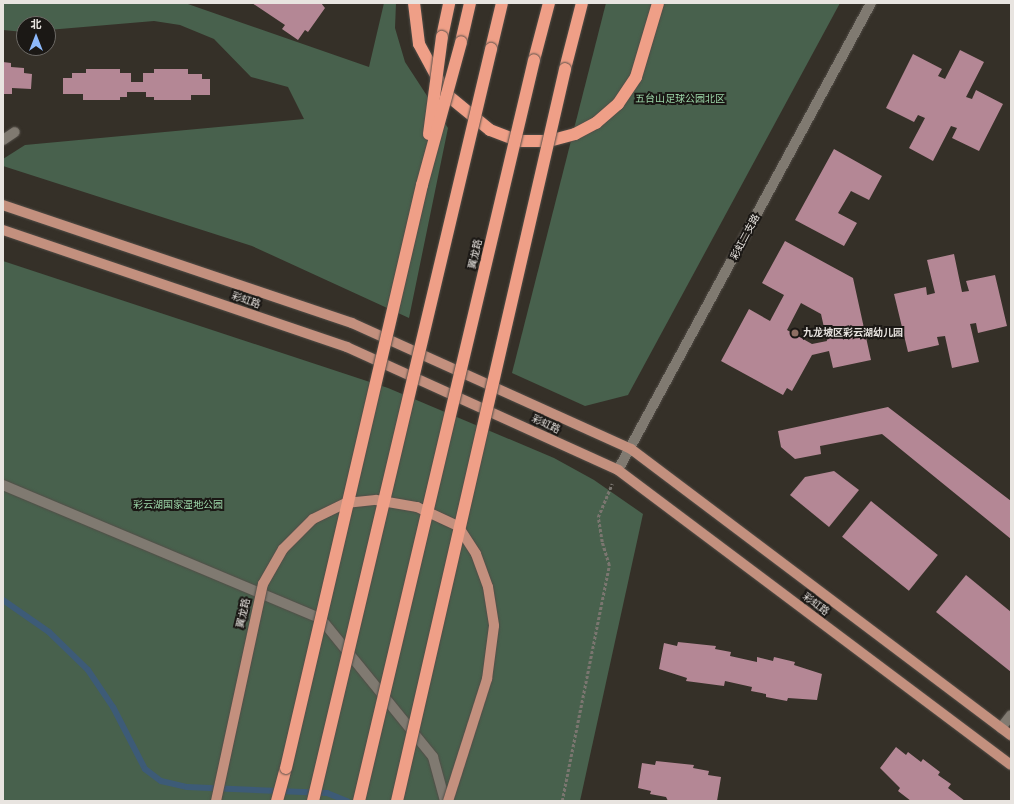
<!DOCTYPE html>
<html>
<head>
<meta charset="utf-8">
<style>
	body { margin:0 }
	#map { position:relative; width:1014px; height:804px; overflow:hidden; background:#353028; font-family:Figtree,"Noto Sans SC",sans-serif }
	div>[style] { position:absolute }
	.green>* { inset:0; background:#48614d }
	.stream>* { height:6px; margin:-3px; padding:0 3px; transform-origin:3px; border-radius:3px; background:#3d5b77 }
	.building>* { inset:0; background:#b48795; transform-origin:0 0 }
	.path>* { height:2.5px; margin-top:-1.25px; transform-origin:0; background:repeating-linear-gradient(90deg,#7b7670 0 3px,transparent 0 5px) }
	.roads { filter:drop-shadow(0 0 1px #524d47) drop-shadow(0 0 1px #524d47) }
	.minor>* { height:10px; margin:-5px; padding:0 5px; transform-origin:5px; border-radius:5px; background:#807a71 }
	.major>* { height:10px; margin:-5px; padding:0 5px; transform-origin:5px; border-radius:5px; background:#c3907e }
	.highway>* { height:12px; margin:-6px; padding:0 6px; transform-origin:6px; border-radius:6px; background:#ef9f87 }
	.bridges { filter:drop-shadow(0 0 1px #524d47) drop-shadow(0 0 1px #524d47) }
	.major-bridge>* { height:10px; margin:-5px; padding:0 5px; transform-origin:5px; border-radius:5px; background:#c3907e }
	.highway-bridge>* { height:12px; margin:-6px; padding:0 6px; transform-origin:6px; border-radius:6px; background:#ef9f87 }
	.dots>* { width:11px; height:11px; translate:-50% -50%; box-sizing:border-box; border:2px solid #1b1815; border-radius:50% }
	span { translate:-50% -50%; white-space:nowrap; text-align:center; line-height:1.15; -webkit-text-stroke:4px #1b1815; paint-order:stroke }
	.park-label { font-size:10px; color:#9cd6a8 }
	.street-label { font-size:10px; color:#e8e4e0 }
	.poi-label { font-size:10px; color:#e8e4e0; font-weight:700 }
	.left { translate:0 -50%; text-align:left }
	.frame { position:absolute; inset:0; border:4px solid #e8e4e0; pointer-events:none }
	.north { position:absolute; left:16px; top:16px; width:40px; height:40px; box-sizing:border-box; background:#1b1815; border:1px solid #6d6a66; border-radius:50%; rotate:0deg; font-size:11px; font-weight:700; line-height:16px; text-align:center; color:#e8e4e0 }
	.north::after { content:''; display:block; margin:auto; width:14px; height:18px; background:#8db9fc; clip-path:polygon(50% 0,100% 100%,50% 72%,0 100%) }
</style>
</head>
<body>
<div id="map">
	<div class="green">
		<div style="clip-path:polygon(3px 3px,185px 3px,369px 67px,384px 3px,396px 3px,395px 28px,405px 62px,448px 128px,409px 318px,252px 246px,3px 166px,3px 159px,25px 145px,304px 119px,288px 87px,251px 77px,214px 39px,180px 25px,154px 21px,48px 30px,48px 24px,24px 24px,24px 32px,3px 30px)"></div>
		<div style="clip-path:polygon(606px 3px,840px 3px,628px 395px,585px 406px,512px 373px)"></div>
		<div style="clip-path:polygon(3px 261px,388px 388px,554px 458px,594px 480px,643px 514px,580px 801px,3px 801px)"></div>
	</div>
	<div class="stream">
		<div style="left:3px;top:600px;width:56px;rotate:34.8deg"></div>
		<div style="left:49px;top:632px;width:54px;rotate:44.3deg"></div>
		<div style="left:88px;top:670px;width:45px;rotate:56deg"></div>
		<div style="left:113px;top:707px;width:70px;rotate:62.7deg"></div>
		<div style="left:145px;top:769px;width:20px;rotate:37deg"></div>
		<div style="left:161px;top:781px;width:27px;rotate:13deg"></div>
		<div style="left:187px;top:787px;width:140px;rotate:2.5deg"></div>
		<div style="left:327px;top:793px;width:22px;rotate:22deg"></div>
	</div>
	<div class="building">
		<div style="clip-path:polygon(252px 3px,321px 3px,325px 8px,308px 32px,305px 30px,298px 40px,282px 29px,285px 25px)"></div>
		<div style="clip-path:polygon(960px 50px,984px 62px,966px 97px,972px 99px,976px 90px,1003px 104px,979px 151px,952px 138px,957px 128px,951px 126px,933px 161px,909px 148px,925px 118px,918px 115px,914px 122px,886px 108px,913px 54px,942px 69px,938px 76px,945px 79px)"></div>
		<div style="clip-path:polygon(3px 62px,11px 63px,11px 67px,24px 68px,24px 73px,32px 74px,31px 89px,12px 88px,12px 94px,3px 94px)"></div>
		<div style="clip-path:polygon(86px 69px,120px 69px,120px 73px,131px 73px,131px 82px,143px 82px,143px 73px,154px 73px,154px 69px,188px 69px,188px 74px,202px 74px,202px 79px,210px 79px,210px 95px,191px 95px,191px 100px,154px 100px,154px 97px,146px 97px,146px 92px,127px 92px,127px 97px,120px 97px,120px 100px,83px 100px,83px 94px,63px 94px,63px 78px,72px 78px,72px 73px,86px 73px)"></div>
		<div style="clip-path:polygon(834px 149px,882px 176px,869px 200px,851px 191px,838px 213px,857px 223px,844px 246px,795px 220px)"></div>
		<div style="clip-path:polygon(evenodd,785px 241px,853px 278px,871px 360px,833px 368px,829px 351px,812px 355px,792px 391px,787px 388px,783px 395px,721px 361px,749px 309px,770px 321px,784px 295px,762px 283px,785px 241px,801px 303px,821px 314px,827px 341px,812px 344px,787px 330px,801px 303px)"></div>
		<div style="clip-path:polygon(954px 254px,962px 292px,969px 291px,966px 281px,995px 275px,1007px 326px,978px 333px,976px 323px,970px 324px,979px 362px,952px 368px,945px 336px,937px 337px,939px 345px,908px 352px,894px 294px,926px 287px,927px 295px,935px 293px,927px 260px)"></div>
		<div style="clip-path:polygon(888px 407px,1011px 501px,1011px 539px,882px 434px,820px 446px,821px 454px,795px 459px,781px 447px,778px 431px)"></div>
		<div style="clip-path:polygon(834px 471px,859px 490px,829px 527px,790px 495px,805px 477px)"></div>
		<div style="left:871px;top:501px;width:86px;height:46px;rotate:39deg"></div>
		<div style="clip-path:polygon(966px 575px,1011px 612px,1011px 672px,936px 612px)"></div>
		<div style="clip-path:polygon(678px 642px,716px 646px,715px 649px,731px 652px,730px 656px,757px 662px,757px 657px,773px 661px,774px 657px,795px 662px,794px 665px,822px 674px,817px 700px,788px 698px,787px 701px,766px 697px,766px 694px,751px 691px,752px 687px,725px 681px,724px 686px,686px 681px,687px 678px,659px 669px,664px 643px,677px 646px)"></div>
		<div style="clip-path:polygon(896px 747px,906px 755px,908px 752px,921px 762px,923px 759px,940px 772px,938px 775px,951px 784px,948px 788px,965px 801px,911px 801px,898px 791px,900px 788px,880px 768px)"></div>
		<div style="clip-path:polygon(656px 761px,694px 765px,693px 768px,709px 771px,708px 775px,721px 777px,717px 801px,668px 801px,666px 797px,650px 794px,651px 791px,638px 788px,642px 763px,655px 765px)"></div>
	</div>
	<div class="path">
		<div style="left:562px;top:801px;width:241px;rotate:-78.7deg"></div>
		<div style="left:609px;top:565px;width:24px;rotate:-107deg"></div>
		<div style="left:602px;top:542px;width:25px;rotate:-99deg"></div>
		<div style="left:598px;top:517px;width:36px;rotate:-67deg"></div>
	</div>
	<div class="roads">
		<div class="minor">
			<div style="left:3px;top:140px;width:14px;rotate:-34deg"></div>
			<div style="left:618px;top:470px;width:531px;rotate:-61.55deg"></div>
			<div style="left:3px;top:485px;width:345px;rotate:22.8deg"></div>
			<div style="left:321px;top:619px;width:178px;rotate:50.9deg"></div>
			<div style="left:433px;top:757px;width:46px;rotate:74.7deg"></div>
			<div style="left:1001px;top:728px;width:16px;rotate:-52deg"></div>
		</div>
		<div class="major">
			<div style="left:3px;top:205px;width:368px;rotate:18.7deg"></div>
			<div style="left:352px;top:323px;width:306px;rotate:24.3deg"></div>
			<div style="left:631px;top:449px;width:476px;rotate:37deg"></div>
			<div style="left:3px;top:230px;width:363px;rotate:18.8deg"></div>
			<div style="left:347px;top:347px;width:298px;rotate:24.4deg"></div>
			<div style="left:618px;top:470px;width:491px;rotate:36.9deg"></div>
		</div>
		<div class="highway">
			<div style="left:414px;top:3px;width:41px;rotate:83deg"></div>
			<div style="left:419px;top:44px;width:57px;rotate:61.6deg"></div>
			<div style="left:446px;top:94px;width:57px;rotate:39.3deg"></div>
			<div style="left:490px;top:130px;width:30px;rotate:21deg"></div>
			<div style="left:518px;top:141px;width:31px"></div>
			<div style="left:549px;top:141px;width:27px;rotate:-15deg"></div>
			<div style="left:575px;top:134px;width:24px;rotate:-28deg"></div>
			<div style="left:596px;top:123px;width:29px;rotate:-41deg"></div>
			<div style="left:618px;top:104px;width:32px;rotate:-56deg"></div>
			<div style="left:636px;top:77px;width:77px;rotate:-73.4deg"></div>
			<div style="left:442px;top:37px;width:35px;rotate:-78deg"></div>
			<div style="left:461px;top:42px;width:40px;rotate:-77deg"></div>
			<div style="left:491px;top:49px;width:47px;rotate:-76.6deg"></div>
			<div style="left:534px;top:60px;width:59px;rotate:-75.3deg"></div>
			<div style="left:565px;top:69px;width:68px;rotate:-75.6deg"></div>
			<div style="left:277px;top:801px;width:34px;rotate:-75deg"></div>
		</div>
	</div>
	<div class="bridges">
		<div class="major-bridge">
			<div style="left:216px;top:801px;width:222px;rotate:-77.8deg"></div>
			<div style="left:263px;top:584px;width:40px;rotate:-60.3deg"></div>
			<div style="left:283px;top:549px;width:42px;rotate:-45deg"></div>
			<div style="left:313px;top:519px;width:37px;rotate:-26deg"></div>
			<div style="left:346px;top:503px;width:30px;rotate:-6deg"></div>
			<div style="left:376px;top:500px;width:42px;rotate:9.7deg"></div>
			<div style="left:417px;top:507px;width:45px;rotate:24.9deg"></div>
			<div style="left:458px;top:526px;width:33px;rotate:57deg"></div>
			<div style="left:476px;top:554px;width:35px;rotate:70deg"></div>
			<div style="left:488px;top:587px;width:39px;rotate:81deg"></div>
			<div style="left:494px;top:626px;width:53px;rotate:97.5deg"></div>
			<div style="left:487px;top:679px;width:128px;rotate:107.7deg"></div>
		</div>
		<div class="highway-bridge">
			<div style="left:429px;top:134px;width:98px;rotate:-82.4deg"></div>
			<div style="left:286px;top:768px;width:599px;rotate:-76.87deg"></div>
			<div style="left:422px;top:185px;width:148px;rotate:-74.7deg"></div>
			<div style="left:313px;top:801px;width:773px;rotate:-76.68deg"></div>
			<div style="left:359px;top:801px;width:761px;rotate:-76.71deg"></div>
			<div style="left:397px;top:801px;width:751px;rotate:-77.07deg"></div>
		</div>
	</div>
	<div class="dots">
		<div style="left:795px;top:333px;background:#8d6e63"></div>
	</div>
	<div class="park-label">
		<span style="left:680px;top:99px">五台山足球公园北区</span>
		<span style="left:178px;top:505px">彩云湖国家湿地公园</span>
	</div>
	<div class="street-label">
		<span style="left:745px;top:237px;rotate:-62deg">彩虹二支路</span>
		<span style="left:475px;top:254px;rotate:-77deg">翼龙路</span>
		<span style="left:246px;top:300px;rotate:19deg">彩虹路</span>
		<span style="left:546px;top:424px;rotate:25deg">彩虹路</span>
		<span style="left:816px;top:604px;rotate:37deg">彩虹路</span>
		<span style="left:243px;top:613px;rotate:-77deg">翼龙路</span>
	</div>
	<div class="poi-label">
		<span class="left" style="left:803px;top:333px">九龙坡区彩云湖幼儿园</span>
	</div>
	<div class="frame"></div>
	<div class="north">北</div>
</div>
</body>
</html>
